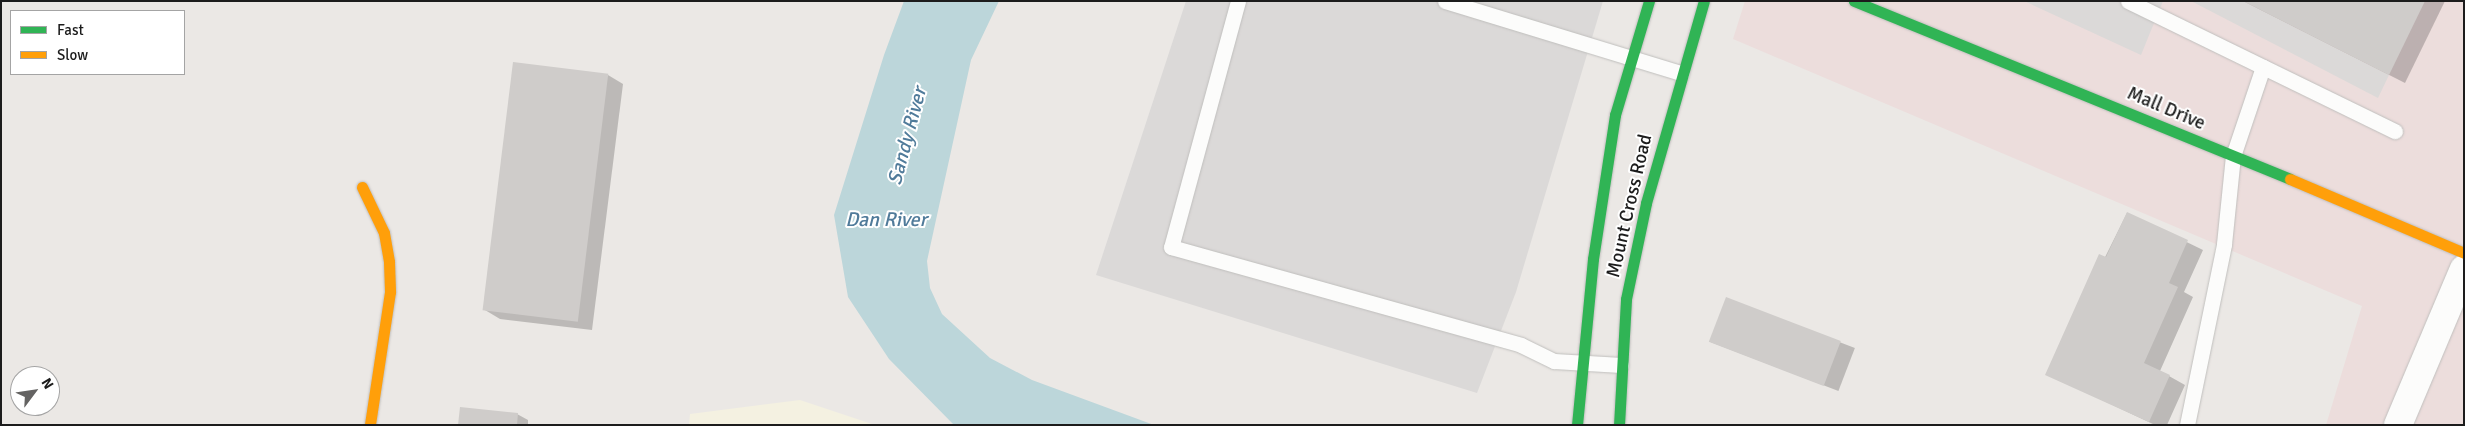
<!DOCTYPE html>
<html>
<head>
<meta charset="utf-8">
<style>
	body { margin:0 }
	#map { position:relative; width:2465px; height:426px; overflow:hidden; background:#ebe8e5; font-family:Signika,sans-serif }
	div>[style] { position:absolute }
	.commercial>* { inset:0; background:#ecdddc }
	.education>* { inset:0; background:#f4f1e1 }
	.parking>* { inset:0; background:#dbd9d8 }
	.water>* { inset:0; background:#bcd6da }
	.shadow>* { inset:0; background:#0003; transform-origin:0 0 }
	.building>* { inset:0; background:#cfccca; transform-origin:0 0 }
	.roads { filter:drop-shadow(0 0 1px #c0bfbd) drop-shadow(0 0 1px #c0bfbd) }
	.lane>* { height:15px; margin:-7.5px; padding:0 7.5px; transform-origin:7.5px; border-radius:7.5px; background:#fcfcfb }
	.street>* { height:28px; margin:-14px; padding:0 14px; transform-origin:14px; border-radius:14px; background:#fcfcfb }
	.fast>* { height:11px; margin:-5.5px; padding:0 5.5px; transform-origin:5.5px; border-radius:5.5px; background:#30b455 }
	.slow>* { height:11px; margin:-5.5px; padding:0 5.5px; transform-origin:5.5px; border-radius:5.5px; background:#ff9f0a }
	span { translate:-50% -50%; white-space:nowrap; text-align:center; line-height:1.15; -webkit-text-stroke:4px #fff; paint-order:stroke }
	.street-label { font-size:19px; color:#1c1c1c }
	.water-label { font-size:20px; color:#507b9a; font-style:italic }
	.frame { position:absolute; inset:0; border:2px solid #1c1c1c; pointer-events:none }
	.legend { position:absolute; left:10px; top:10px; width:175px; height:65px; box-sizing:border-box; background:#fff; border:1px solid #a4a4a4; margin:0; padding:6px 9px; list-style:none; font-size:15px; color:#1c1c1c }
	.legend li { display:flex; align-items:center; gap:10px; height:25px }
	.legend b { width:25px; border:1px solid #a4a4a4 }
	.north { position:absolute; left:10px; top:366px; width:50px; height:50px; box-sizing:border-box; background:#fff; border:1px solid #a4a4a4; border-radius:50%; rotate:59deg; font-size:14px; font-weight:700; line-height:20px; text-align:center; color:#1c1c1c }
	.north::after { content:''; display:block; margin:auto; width:18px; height:22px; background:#646362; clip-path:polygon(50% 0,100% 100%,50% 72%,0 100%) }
</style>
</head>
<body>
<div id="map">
	<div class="commercial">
		<div style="clip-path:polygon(1745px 1px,2464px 1px,2464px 425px,2326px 425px,2362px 306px,1733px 39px)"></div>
	</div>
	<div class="education">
		<div style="clip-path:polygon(800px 400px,875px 425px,689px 425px,690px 414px)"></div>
	</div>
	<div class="parking">
		<div style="clip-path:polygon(1186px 1px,1603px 1px,1516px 292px,1477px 393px,1096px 275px)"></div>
		<div style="clip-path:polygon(2024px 1px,2163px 1px,2141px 55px)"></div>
		<div style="clip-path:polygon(2191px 1px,2243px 1px,2389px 75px,2378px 98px)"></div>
	</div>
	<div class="water">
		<div style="clip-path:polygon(904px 1px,999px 1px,971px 60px,927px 261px,930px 288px,942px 314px,990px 358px,1032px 380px,1154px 425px,954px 425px,889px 359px,848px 297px,834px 215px,884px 55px)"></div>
	</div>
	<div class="shadow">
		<div style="clip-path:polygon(2243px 1px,2445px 1px,2405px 83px)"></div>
		<div style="clip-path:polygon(608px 75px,623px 84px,592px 330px,500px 319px,485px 310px)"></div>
		<div style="clip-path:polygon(2127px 213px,2203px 250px,2184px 292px,2193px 297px,2160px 371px,2185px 385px,2167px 425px,2155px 425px,2047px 374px)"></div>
		<div style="left:1727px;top:299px;width:137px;height:46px;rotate:21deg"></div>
		<div style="clip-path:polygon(517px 414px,528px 420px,528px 425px,459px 425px)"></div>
	</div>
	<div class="building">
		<div style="clip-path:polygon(2243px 1px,2425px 1px,2389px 75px)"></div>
		<div style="left:513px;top:62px;width:96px;height:250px;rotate:7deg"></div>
		<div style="clip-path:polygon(2127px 212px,2188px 240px,2169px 283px,2178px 287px,2144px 363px,2170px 375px,2149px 422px,2045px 375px,2099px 254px,2106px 257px)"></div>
		<div style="left:1726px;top:297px;width:123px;height:48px;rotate:21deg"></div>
		<div style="clip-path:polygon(460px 407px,518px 413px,517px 425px,458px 425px)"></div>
	</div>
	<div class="roads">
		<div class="lane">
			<div style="left:1238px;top:1px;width:255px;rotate:105.2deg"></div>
			<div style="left:1171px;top:247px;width:363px;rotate:15.6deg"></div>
			<div style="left:1521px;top:345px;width:37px;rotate:26deg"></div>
			<div style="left:1554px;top:361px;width:67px;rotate:3.4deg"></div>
			<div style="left:1445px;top:1px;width:247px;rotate:17deg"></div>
			<div style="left:2128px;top:1px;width:297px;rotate:26deg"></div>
			<div style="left:2187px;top:425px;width:185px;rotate:-78.4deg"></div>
			<div style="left:2224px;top:244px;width:88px;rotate:-84.2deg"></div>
			<div style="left:2233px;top:156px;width:94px;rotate:-71.4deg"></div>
		</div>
		<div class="street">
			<div style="left:2398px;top:425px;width:169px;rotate:-67.1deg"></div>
		</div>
		<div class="fast">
			<div style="left:1854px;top:1px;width:471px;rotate:22.2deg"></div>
			<div style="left:1577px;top:425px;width:167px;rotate:-84.5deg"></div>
			<div style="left:1593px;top:259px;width:146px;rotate:-81.3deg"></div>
			<div style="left:1615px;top:115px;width:119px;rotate:-73.4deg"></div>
			<div style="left:1619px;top:425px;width:126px;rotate:-86.8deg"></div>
			<div style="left:1626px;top:299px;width:98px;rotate:-78.2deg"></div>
			<div style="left:1646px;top:203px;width:210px;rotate:-74deg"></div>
		</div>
		<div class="slow">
			<div style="left:2290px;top:179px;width:189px;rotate:23deg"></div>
			<div style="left:362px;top:187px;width:51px;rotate:64.4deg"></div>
			<div style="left:384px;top:233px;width:29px;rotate:80deg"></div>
			<div style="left:389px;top:262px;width:30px;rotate:88deg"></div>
			<div style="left:390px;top:292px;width:134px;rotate:98.6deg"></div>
		</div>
	</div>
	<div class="street-label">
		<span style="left:2166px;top:109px;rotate:23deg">Mall Drive</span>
		<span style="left:1630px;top:206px;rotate:-77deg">Mount Cross Road</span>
	</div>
	<div class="water-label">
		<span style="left:907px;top:136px;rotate:-75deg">Sandy River</span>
		<span style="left:886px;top:219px">Dan River</span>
	</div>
	<div class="frame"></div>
	<ul class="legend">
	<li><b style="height:6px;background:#30b455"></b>Fast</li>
	<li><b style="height:6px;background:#ff9f0a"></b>Slow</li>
	</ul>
	<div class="north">N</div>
</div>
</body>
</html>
